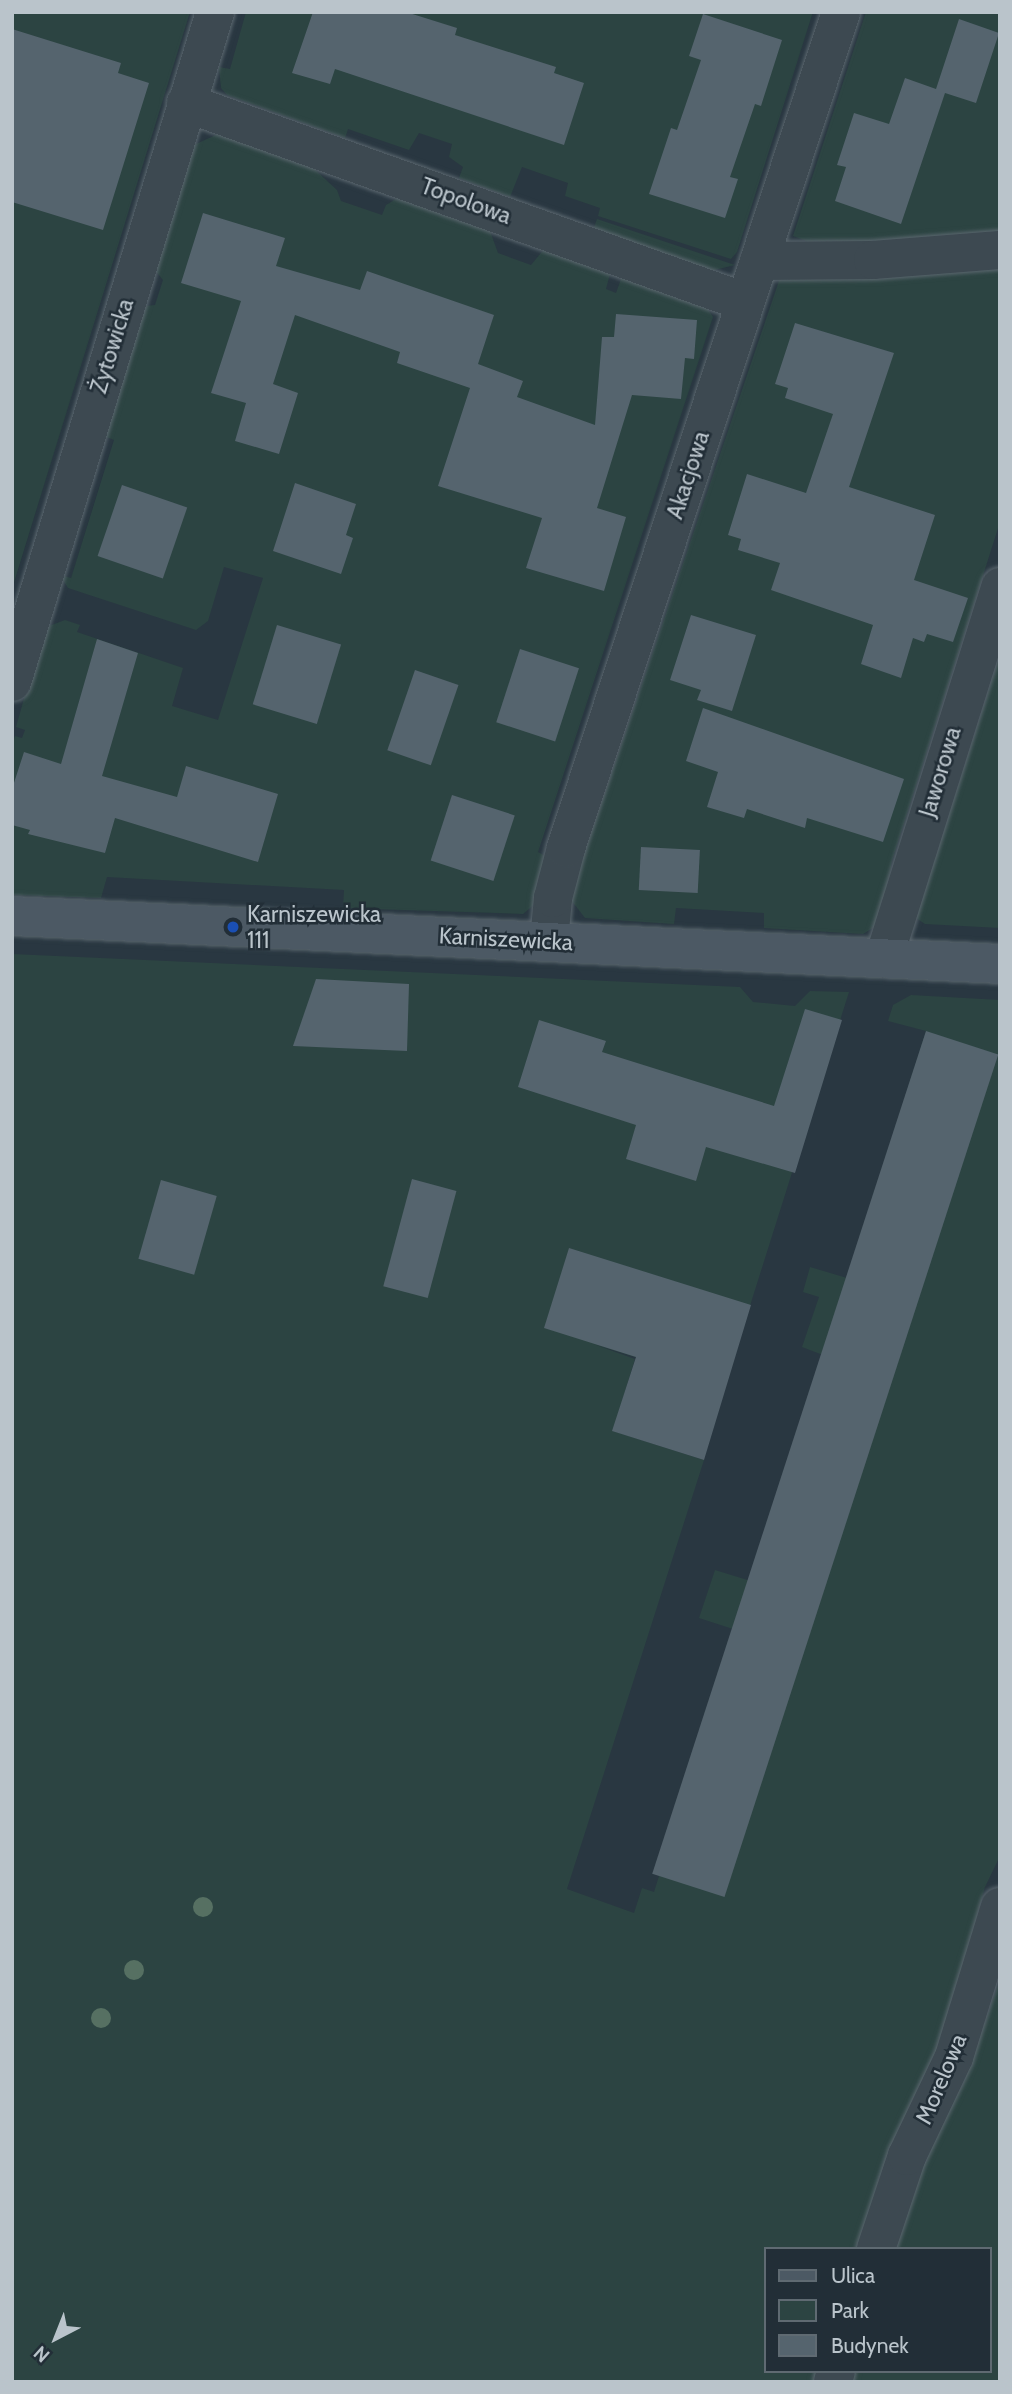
<!DOCTYPE html>
<html>
<head>
<meta charset="utf-8">
<style>
	body { margin:0 }
	#map { position:relative; width:1012px; height:2394px; overflow:hidden; background:#293741; font-family:Cabin,sans-serif }
	div>[style] { position:absolute }
	.green>* { inset:0; background:#2c4442 }
	.building>* { inset:0; background:#55646e; transform-origin:0 0 }
	.roads { filter:drop-shadow(0 0 2px #5b676f) drop-shadow(0 0 2px #5b676f) }
	.street>* { height:38px; margin:-19px; padding:0 19px; transform-origin:19px; border-radius:19px; background:#3d4951 }
	.secondary>* { height:38px; margin:-19px; padding:0 19px; transform-origin:19px; border-radius:19px; background:#4c5964 }
	.trees>* { width:20px; height:20px; margin:-10px; border-radius:50%; background:#567062 }
	.dots>* { width:19px; height:19px; translate:-50% -50%; box-sizing:border-box; border:4px solid #222e37; border-radius:50% }
	span { translate:-50% -50%; white-space:nowrap; text-align:center; line-height:1.15; -webkit-text-stroke:5px #222e37; paint-order:stroke }
	.street-label { font-size:23px; color:#bac4cb }
	.poi-label { font-size:23px; color:#bac4cb }
	.left { translate:0 -50%; text-align:left }
	.frame { position:absolute; inset:0; border:14px solid #bac4cb; pointer-events:none }
	.legend { position:absolute; left:764px; top:2247px; width:228px; height:126px; box-sizing:border-box; background:#222e37; border:2px solid #5f6a72; margin:0; padding:9px 12px; list-style:none; font-size:21px; color:#bac4cb }
	.legend li { display:flex; align-items:center; gap:14px; height:35px }
	.legend b { width:35px; border:2px solid #5f6a72 }
	.north { position:absolute; left:21px; top:2303px; width:70px; height:70px; -webkit-text-stroke:5px #222e37; paint-order:stroke; rotate:222deg; font-size:19px; font-weight:700; line-height:28px; text-align:center; color:#bac4cb }
	.north::after { content:''; display:block; margin:auto; width:24px; height:32px; background:#bac4cb; clip-path:polygon(50% 0,100% 100%,50% 72%,0 100%) }
</style>
</head>
<body>
<div id="map">
	<div class="green">
		<div style="clip-path:polygon(12px 12px,190px 12px,12px 589px)"></div>
		<div style="clip-path:polygon(246px 12px,813px 12px,737px 252px,731px 259px,598px 216px,600px 208px,565px 196px,568px 183px,522px 167px,510px 197px,459px 178px,463px 167px,449px 157px,452px 144px,419px 133px,409px 150px,348px 129px,345px 138px,227px 95px,221px 88px,219px 67px,230px 69px)"></div>
		<div style="clip-path:polygon(866px 12px,1000px 12px,1000px 235px,828px 249px,793px 236px)"></div>
		<div style="clip-path:polygon(218px 134px,311px 166px,337px 190px,341px 201px,382px 215px,386px 205px,401px 196px,490px 231px,498px 253px,531px 265px,545px 248px,611px 270px,606px 289px,616px 293px,622px 276px,707px 308px,713px 317px,538px 852px,545px 856px,536px 903px,523px 914px,343px 908px,344px 890px,107px 877px,101px 898px,12px 895px,12px 744px,15px 736px,22px 738px,25px 730px,16px 727px,44px 628px,65px 620px,80px 625px,77px 632px,183px 668px,172px 706px,218px 720px,263px 578px,224px 567px,208px 621px,196px 630px,68px 588px,60px 575px,71px 578px,114px 440px,104px 436px,146px 306px,155px 305px,163px 280px,154px 269px,194px 145px)"></div>
		<div style="clip-path:polygon(597px 219px,735px 265px,710px 271px,593px 230px)"></div>
		<div style="clip-path:polygon(1000px 263px,1000px 522px,892px 861px,881px 923px,863px 934px,764px 928px,764px 913px,676px 908px,674px 924px,585px 918px,571px 900px,571px 893px,780px 278px)"></div>
		<div style="clip-path:polygon(1000px 655px,1000px 928px,925px 924px,916px 918px)"></div>
		<div style="clip-path:polygon(12px 954px,740px 987px,753px 1002px,795px 1006px,810px 991px,849px 992px,725px 1385px,593px 1344px,635px 1359px,613px 1431px,704px 1460px,567px 1889px,634px 1913px,642px 1888px,654px 1892px,736px 1630px,699px 1618px,715px 1570px,754px 1582px,823px 1355px,802px 1347px,819px 1297px,803px 1292px,810px 1267px,847px 1278px,926px 1031px,888px 1021px,893px 1005px,911px 995px,1000px 1000px,1000px 1856px,985px 1887px,935px 2067px,861px 2249px,765px 2249px,765px 2371px,820px 2371px,817px 2382px,12px 2382px)"></div>
		<div style="clip-path:polygon(1000px 1980px,1000px 2382px,845px 2382px,849px 2371px,989px 2371px,989px 2249px,888px 2249px,937px 2124px,963px 2084px)"></div>
	</div>
	<div class="building">
		<div style="clip-path:polygon(313px 12px,406px 12px,457px 28px,455px 35px,556px 67px,554px 73px,584px 83px,564px 145px,335px 69px,330px 84px,292px 73px)"></div>
		<div style="clip-path:polygon(703px 14px,782px 40px,761px 106px,755px 104px,730px 177px,738px 179px,725px 218px,649px 194px,671px 128px,677px 130px,701px 60px,689px 56px)"></div>
		<div style="clip-path:polygon(959px 19px,999px 33px,976px 103px,945px 93px,901px 224px,835px 201px,846px 167px,837px 165px,854px 113px,889px 124px,905px 78px,936px 89px)"></div>
		<div style="clip-path:polygon(12px 29px,121px 63px,118px 73px,149px 83px,103px 230px,12px 202px)"></div>
		<div style="clip-path:polygon(203px 213px,285px 238px,276px 266px,360px 290px,367px 271px,494px 315px,478px 364px,523px 381px,517px 397px,595px 425px,602px 337px,614px 337px,616px 314px,697px 320px,694px 359px,685px 358px,681px 399px,632px 395px,597px 508px,626px 517px,604px 591px,526px 568px,542px 518px,438px 486px,470px 388px,397px 363px,400px 352px,295px 315px,273px 384px,298px 393px,279px 454px,235px 441px,246px 403px,211px 393px,241px 301px,181px 283px)"></div>
		<div style="clip-path:polygon(795px 323px,894px 353px,849px 487px,935px 515px,914px 580px,968px 598px,953px 642px,927px 634px,924px 642px,913px 638px,901px 678px,861px 664px,873px 625px,771px 590px,780px 563px,738px 550px,741px 539px,728px 535px,747px 474px,806px 493px,833px 414px,785px 398px,788px 388px,775px 384px)"></div>
		<div style="clip-path:polygon(295px 483px,356px 504px,346px 535px,353px 538px,341px 574px,273px 551px)"></div>
		<div style="left:122px;top:485px;width:69px;height:75px;rotate:19deg"></div>
		<div style="clip-path:polygon(691px 615px,756px 635px,732px 711px,697px 700px,701px 690px,670px 680px)"></div>
		<div style="left:277px;top:625px;width:67px;height:83px;rotate:17deg"></div>
		<div style="clip-path:polygon(97px 639px,138px 653px,102px 776px,177px 797px,186px 766px,278px 794px,258px 862px,115px 818px,105px 853px,28px 834px,30px 830px,12px 825px,12px 789px,24px 752px,61px 764px)"></div>
		<div style="left:520px;top:649px;width:62px;height:77px;rotate:18deg"></div>
		<div style="left:415px;top:670px;width:46px;height:85px;rotate:19deg"></div>
		<div style="clip-path:polygon(703px 708px,904px 779px,883px 842px,807px 818px,805px 828px,747px 809px,744px 818px,707px 807px,718px 772px,686px 761px)"></div>
		<div style="left:452px;top:795px;width:66px;height:69px;rotate:18deg"></div>
		<div style="left:641px;top:847px;width:59px;height:43px;rotate:3deg"></div>
		<div style="clip-path:polygon(316px 979px,409px 984px,407px 1051px,293px 1046px)"></div>
		<div style="clip-path:polygon(805px 1009px,842px 1020px,795px 1173px,706px 1147px,696px 1181px,626px 1159px,636px 1125px,518px 1087px,539px 1020px,606px 1041px,602px 1052px,774px 1106px)"></div>
		<div style="left:926px;top:1031px;width:76px;height:886px;rotate:18deg"></div>
		<div style="left:412px;top:1179px;width:46px;height:111px;rotate:15deg"></div>
		<div style="left:161px;top:1180px;width:58px;height:82px;rotate:16deg"></div>
		<div style="clip-path:polygon(569px 1248px,751px 1305px,704px 1460px,612px 1431px,636px 1357px,544px 1328px)"></div>
	</div>
	<div class="roads">
		<div class="street">
			<div style="left:186px;top:103px;width:593px;rotate:19.6deg"></div>
			<div style="left:759px;top:261px;width:114px;rotate:-0.5deg"></div>
			<div style="left:873px;top:260px;width:127px;rotate:-4.5deg"></div>
			<div style="left:12px;top:682px;width:700px;rotate:-73.14deg"></div>
			<div style="left:549px;top:941px;width:43px;rotate:-84.7deg"></div>
			<div style="left:553px;top:898px;width:52px;rotate:-75.4deg"></div>
			<div style="left:566px;top:848px;width:880px;rotate:-71.79deg"></div>
			<div style="left:884px;top:958px;width:389px;rotate:-72.6deg"></div>
			<div style="left:876px;top:2249px;width:98px;rotate:-71.6deg"></div>
			<div style="left:907px;top:2156px;width:110px;rotate:-64.6deg"></div>
			<div style="left:954px;top:2057px;width:157px;rotate:-73deg"></div>
			<div style="left:833px;top:2382px;width:11px;rotate:-75deg"></div>
		</div>
		<div class="secondary">
			<div style="left:12px;top:916px;width:989px;rotate:2.78deg"></div>
		</div>
	</div>
	<div class="trees">
		<div style="left:203px;top:1907px"></div>
		<div style="left:134px;top:1970px"></div>
		<div style="left:101px;top:2018px"></div>
	</div>
	<div class="dots">
		<div style="left:233px;top:927px;background:#1a4fb4"></div>
	</div>
	<div class="street-label">
		<span style="left:466px;top:201px;rotate:20deg">Topolowa</span>
		<span style="left:112px;top:346px;rotate:-73deg">Żytowicka</span>
		<span style="left:688px;top:475px;rotate:-72deg">Akacjowa</span>
		<span style="left:940px;top:772px;rotate:-73deg">Jaworowa</span>
		<span style="left:506px;top:939px;rotate:3deg">Karniszewicka</span>
		<span style="left:941px;top:2079px;rotate:-67deg">Morelowa</span>
	</div>
	<div class="poi-label">
		<span class="left" style="left:247px;top:927px">Karniszewicka<br>111</span>
	</div>
	<div class="frame"></div>
	<ul class="legend">
	<li><b style="height:9px;background:#4c5964"></b>Ulica</li>
	<li><b style="height:19px;background:#2c4442"></b>Park</li>
	<li><b style="height:19px;background:#55646e"></b>Budynek</li>
	</ul>
	<div class="north">N</div>
</div>
</body>
</html>
